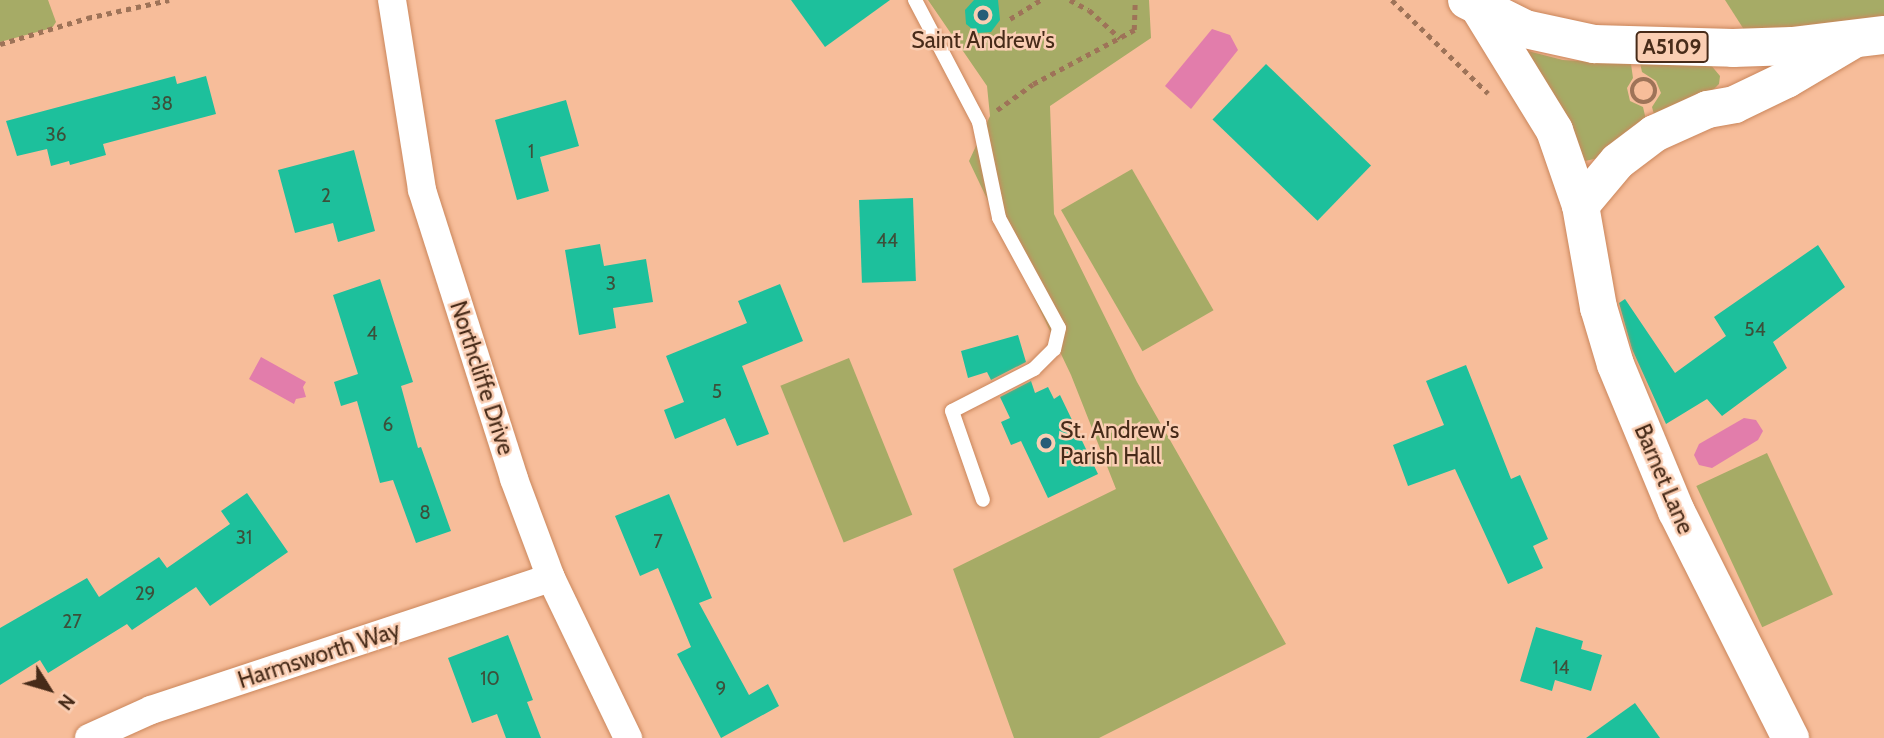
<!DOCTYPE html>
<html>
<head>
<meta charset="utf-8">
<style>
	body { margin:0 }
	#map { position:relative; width:1884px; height:738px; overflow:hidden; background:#f7bd9a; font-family:Cabin,sans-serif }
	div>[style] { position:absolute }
	.green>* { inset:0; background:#a6ab66; transform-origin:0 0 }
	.water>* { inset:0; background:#e27dab }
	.building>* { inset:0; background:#1dc09c; transform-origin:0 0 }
	.path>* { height:4.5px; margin-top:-2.25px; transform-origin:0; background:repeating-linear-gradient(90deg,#9e7358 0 5px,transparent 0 10px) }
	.path>.ring { margin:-2.25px; padding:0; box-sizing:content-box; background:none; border:4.5px solid #9e7358; border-radius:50% }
	.roads { filter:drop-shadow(0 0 2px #ca865b) drop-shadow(0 0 2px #ca865b) }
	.service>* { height:14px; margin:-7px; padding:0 7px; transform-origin:7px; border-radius:7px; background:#fff }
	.minor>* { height:28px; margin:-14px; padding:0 14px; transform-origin:14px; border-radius:14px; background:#fff }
	.tertiary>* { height:37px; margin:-18.5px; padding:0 18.5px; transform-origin:18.5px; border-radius:18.5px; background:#fff }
	.primary>* { height:38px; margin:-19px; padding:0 19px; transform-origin:19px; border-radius:19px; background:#fff }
	.dots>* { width:19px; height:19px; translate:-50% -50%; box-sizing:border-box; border:4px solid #faceb3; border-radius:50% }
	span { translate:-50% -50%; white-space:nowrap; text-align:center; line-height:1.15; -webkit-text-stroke:5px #faceb3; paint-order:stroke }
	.number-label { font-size:19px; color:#3c503a }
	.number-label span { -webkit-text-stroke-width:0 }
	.shield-label span { padding:2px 5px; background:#faceb3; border:2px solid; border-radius:5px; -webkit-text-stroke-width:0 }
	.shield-label { font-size:21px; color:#472b19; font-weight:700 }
	.poi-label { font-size:23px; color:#472b19 }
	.left { translate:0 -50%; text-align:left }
	.street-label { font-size:23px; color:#472b19 }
	.north { position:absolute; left:14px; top:654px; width:70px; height:70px; -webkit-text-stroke:5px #faceb3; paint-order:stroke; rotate:127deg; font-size:19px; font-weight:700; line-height:28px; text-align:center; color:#472b19 }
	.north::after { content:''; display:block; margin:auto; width:24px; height:32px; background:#472b19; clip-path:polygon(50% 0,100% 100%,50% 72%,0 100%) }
</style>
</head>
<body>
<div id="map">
	<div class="green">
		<div style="clip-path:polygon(0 0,48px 0,56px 22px,52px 28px,0 42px)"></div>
		<div style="clip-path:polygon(928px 0,1149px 0,1151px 38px,1050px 106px,1054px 214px,1137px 382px,1286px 644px,1099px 738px,1014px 738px,953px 569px,1116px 489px,1071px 375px,969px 161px,990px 116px,987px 86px)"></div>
		<div style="clip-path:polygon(1725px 0,1884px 0,1884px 27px,1750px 39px)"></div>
		<div style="clip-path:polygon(1524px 50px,1563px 60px,1631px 64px,1633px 78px,1627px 88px,1630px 101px,1643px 107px,1647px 124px,1599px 158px,1585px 161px)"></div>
		<div style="clip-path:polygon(1640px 63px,1710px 64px,1720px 76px,1719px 84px,1711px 92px,1655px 118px,1652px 107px,1661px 93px,1656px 81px,1642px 72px)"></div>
		<div style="left:1132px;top:169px;width:163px;height:82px;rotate:60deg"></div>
		<div style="left:849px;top:358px;width:169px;height:74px;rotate:68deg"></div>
		<div style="left:1767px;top:453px;width:156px;height:78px;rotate:65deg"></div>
	</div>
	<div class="water">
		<div style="clip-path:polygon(1212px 29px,1230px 35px,1238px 50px,1191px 109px,1165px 86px)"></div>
		<div style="clip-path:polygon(261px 357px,306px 382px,303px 387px,306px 397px,296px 399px,294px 404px,249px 379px)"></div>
		<div style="clip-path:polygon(1744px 418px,1756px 420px,1763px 431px,1758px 440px,1712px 468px,1699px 465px,1694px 455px,1699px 444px)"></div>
	</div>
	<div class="building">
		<div style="clip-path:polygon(791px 0,890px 0,825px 47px)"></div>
		<div style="clip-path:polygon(974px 0,998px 0,1000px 20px,991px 32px,977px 33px,966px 24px,965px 10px)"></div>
		<div style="left:1266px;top:64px;width:146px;height:77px;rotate:44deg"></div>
		<div style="clip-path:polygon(175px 76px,177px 84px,206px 76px,216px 114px,103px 144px,106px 155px,70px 165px,69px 161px,51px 166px,47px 149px,17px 156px,6px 121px)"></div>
		<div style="clip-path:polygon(566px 100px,579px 146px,540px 157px,549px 191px,517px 200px,495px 120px)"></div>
		<div style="clip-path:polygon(354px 150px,375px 231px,338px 242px,333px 223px,295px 233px,278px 170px)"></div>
		<div style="left:913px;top:198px;width:83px;height:54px;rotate:88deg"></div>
		<div style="clip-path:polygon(600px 244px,604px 266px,646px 259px,653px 302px,613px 308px,616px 328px,579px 335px,565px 250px)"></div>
		<div style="clip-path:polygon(1818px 245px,1845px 287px,1773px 342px,1787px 368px,1722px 416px,1707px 399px,1666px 424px,1632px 349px,1619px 303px,1625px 299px,1675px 373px,1726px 336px,1714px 317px)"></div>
		<div style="clip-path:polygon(380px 279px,413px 382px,401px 386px,418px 448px,421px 447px,451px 531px,416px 543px,393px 480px,380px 483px,357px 401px,341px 406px,334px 382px,358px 374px,333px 295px)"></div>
		<div style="clip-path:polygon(780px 284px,803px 341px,742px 366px,769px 434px,737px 446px,725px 418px,675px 439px,664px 410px,684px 402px,666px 356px,747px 323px,738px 301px)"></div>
		<div style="clip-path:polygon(1018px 335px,1026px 362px,991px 380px,987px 372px,968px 378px,961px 351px)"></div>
		<div style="clip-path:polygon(1466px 365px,1511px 479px,1520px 475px,1548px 539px,1533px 546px,1543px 568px,1508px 584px,1455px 469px,1408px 486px,1393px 445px,1444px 425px,1426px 381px)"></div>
		<div style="clip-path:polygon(1031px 381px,1035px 393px,1048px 387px,1054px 399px,1060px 395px,1098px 474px,1048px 498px,1021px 441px,1011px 445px,1001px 422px,1010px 418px,1000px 397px)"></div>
		<div style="clip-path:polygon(247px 493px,288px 552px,210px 606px,196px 587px,132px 630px,127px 624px,48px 673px,40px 660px,0 685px,0 628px,87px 578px,99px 597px,159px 557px,167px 568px,230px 524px,221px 511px)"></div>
		<div style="clip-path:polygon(669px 494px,712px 598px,699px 603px,749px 695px,768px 684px,779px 706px,721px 738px,677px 654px,691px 647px,658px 568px,640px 576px,615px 516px)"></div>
		<div style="clip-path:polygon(1536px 627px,1583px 641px,1581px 649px,1602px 655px,1591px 691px,1555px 680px,1552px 691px,1520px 681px)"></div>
		<div style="clip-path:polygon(508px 635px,533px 700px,527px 702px,541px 738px,506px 738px,497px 714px,472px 723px,448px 658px)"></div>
		<div style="clip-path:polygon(1635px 703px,1660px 738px,1586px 738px)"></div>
	</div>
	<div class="path">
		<div style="left:1070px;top:0;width:21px;rotate:28deg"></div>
		<div style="left:1089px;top:10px;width:42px;rotate:42.1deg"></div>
		<div style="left:1392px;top:0;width:134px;rotate:44.1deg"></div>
		<div style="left:1010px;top:19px;width:36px;rotate:-32deg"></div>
		<div style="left:0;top:44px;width:91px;rotate:-16.6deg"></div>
		<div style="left:87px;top:18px;width:84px;rotate:-12.4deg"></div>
		<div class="ring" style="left:1632px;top:79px;width:19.5px;height:19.5px"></div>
		<div style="left:997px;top:110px;width:44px;rotate:-35.8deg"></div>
		<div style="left:1033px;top:84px;width:115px;rotate:-28.1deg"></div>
		<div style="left:1134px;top:30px;width:30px;rotate:-88deg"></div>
	</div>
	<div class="roads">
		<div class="service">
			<div style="left:915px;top:0;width:138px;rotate:62.3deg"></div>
			<div style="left:979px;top:122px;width:98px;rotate:78.2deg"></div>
			<div style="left:999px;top:218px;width:125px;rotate:61.4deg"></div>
			<div style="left:1059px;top:328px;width:22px;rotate:103deg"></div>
			<div style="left:1054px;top:349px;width:28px;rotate:135deg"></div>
			<div style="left:1034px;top:369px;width:92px;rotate:152.9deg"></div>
			<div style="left:952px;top:411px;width:94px;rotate:70.8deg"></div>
		</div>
		<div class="minor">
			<div style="left:392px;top:0;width:192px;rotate:81deg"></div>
			<div style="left:422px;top:190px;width:303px;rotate:72.3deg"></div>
			<div style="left:514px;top:479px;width:106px;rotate:69.5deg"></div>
			<div style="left:551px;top:578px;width:178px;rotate:64.3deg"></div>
			<div style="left:89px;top:738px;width:68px;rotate:-24.3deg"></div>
			<div style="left:151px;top:710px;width:421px;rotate:-18.3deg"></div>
		</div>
		<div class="tertiary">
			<div style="left:1479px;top:8px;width:143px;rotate:58.4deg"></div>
			<div style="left:1554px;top:130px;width:79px;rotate:70.9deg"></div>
			<div style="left:1580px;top:205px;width:104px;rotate:80deg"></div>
			<div style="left:1598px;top:307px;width:59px;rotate:73.4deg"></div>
			<div style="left:1615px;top:364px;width:159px;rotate:67.5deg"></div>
			<div style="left:1676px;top:511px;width:254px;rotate:63.3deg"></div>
			<div style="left:1580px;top:205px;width:57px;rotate:-49.9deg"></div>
			<div style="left:1617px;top:161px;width:46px;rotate:-37.1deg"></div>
			<div style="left:1654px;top:133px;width:58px;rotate:-24.4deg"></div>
			<div style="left:1707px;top:109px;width:27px;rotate:-10deg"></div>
			<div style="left:1734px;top:104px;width:58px;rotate:-25.7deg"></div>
			<div style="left:1786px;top:79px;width:77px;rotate:-30.6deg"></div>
		</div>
		<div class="primary">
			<div style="left:1467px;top:0;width:65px;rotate:26.6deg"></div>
			<div style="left:1525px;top:29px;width:71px;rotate:12.3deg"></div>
			<div style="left:1594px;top:44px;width:139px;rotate:1.6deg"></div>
			<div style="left:1733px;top:48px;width:59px;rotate:-1.9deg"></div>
			<div style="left:1792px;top:46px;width:93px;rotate:-6.8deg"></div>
		</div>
	</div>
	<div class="dots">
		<div style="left:983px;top:15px;background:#265d78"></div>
		<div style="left:1046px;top:443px;background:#265d78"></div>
	</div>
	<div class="number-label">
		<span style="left:162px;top:104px">38</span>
		<span style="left:56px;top:135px">36</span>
		<span style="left:531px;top:152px">1</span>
		<span style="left:326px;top:196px">2</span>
		<span style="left:887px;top:241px">44</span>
		<span style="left:611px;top:284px">3</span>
		<span style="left:1755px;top:330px">54</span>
		<span style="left:372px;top:334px">4</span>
		<span style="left:717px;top:392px">5</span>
		<span style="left:388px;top:425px">6</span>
		<span style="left:425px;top:513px">8</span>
		<span style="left:244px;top:538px">31</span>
		<span style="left:658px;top:542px">7</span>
		<span style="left:145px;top:594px">29</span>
		<span style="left:72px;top:622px">27</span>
		<span style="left:1561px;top:668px">14</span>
		<span style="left:490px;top:679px">10</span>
		<span style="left:721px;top:689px">9</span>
	</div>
	<div class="shield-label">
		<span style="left:1672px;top:47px">A5109</span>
	</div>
	<div class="poi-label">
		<span style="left:983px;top:40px">Saint Andrew's</span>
		<span class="left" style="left:1060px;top:443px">St. Andrew's<br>Parish Hall</span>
	</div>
	<div class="street-label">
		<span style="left:482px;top:378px;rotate:72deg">Northcliffe Drive</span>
		<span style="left:1664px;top:479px;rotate:67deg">Barnet Lane</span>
		<span style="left:319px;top:655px;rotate:-18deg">Harmsworth Way</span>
	</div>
	<div class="north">N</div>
</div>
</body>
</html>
